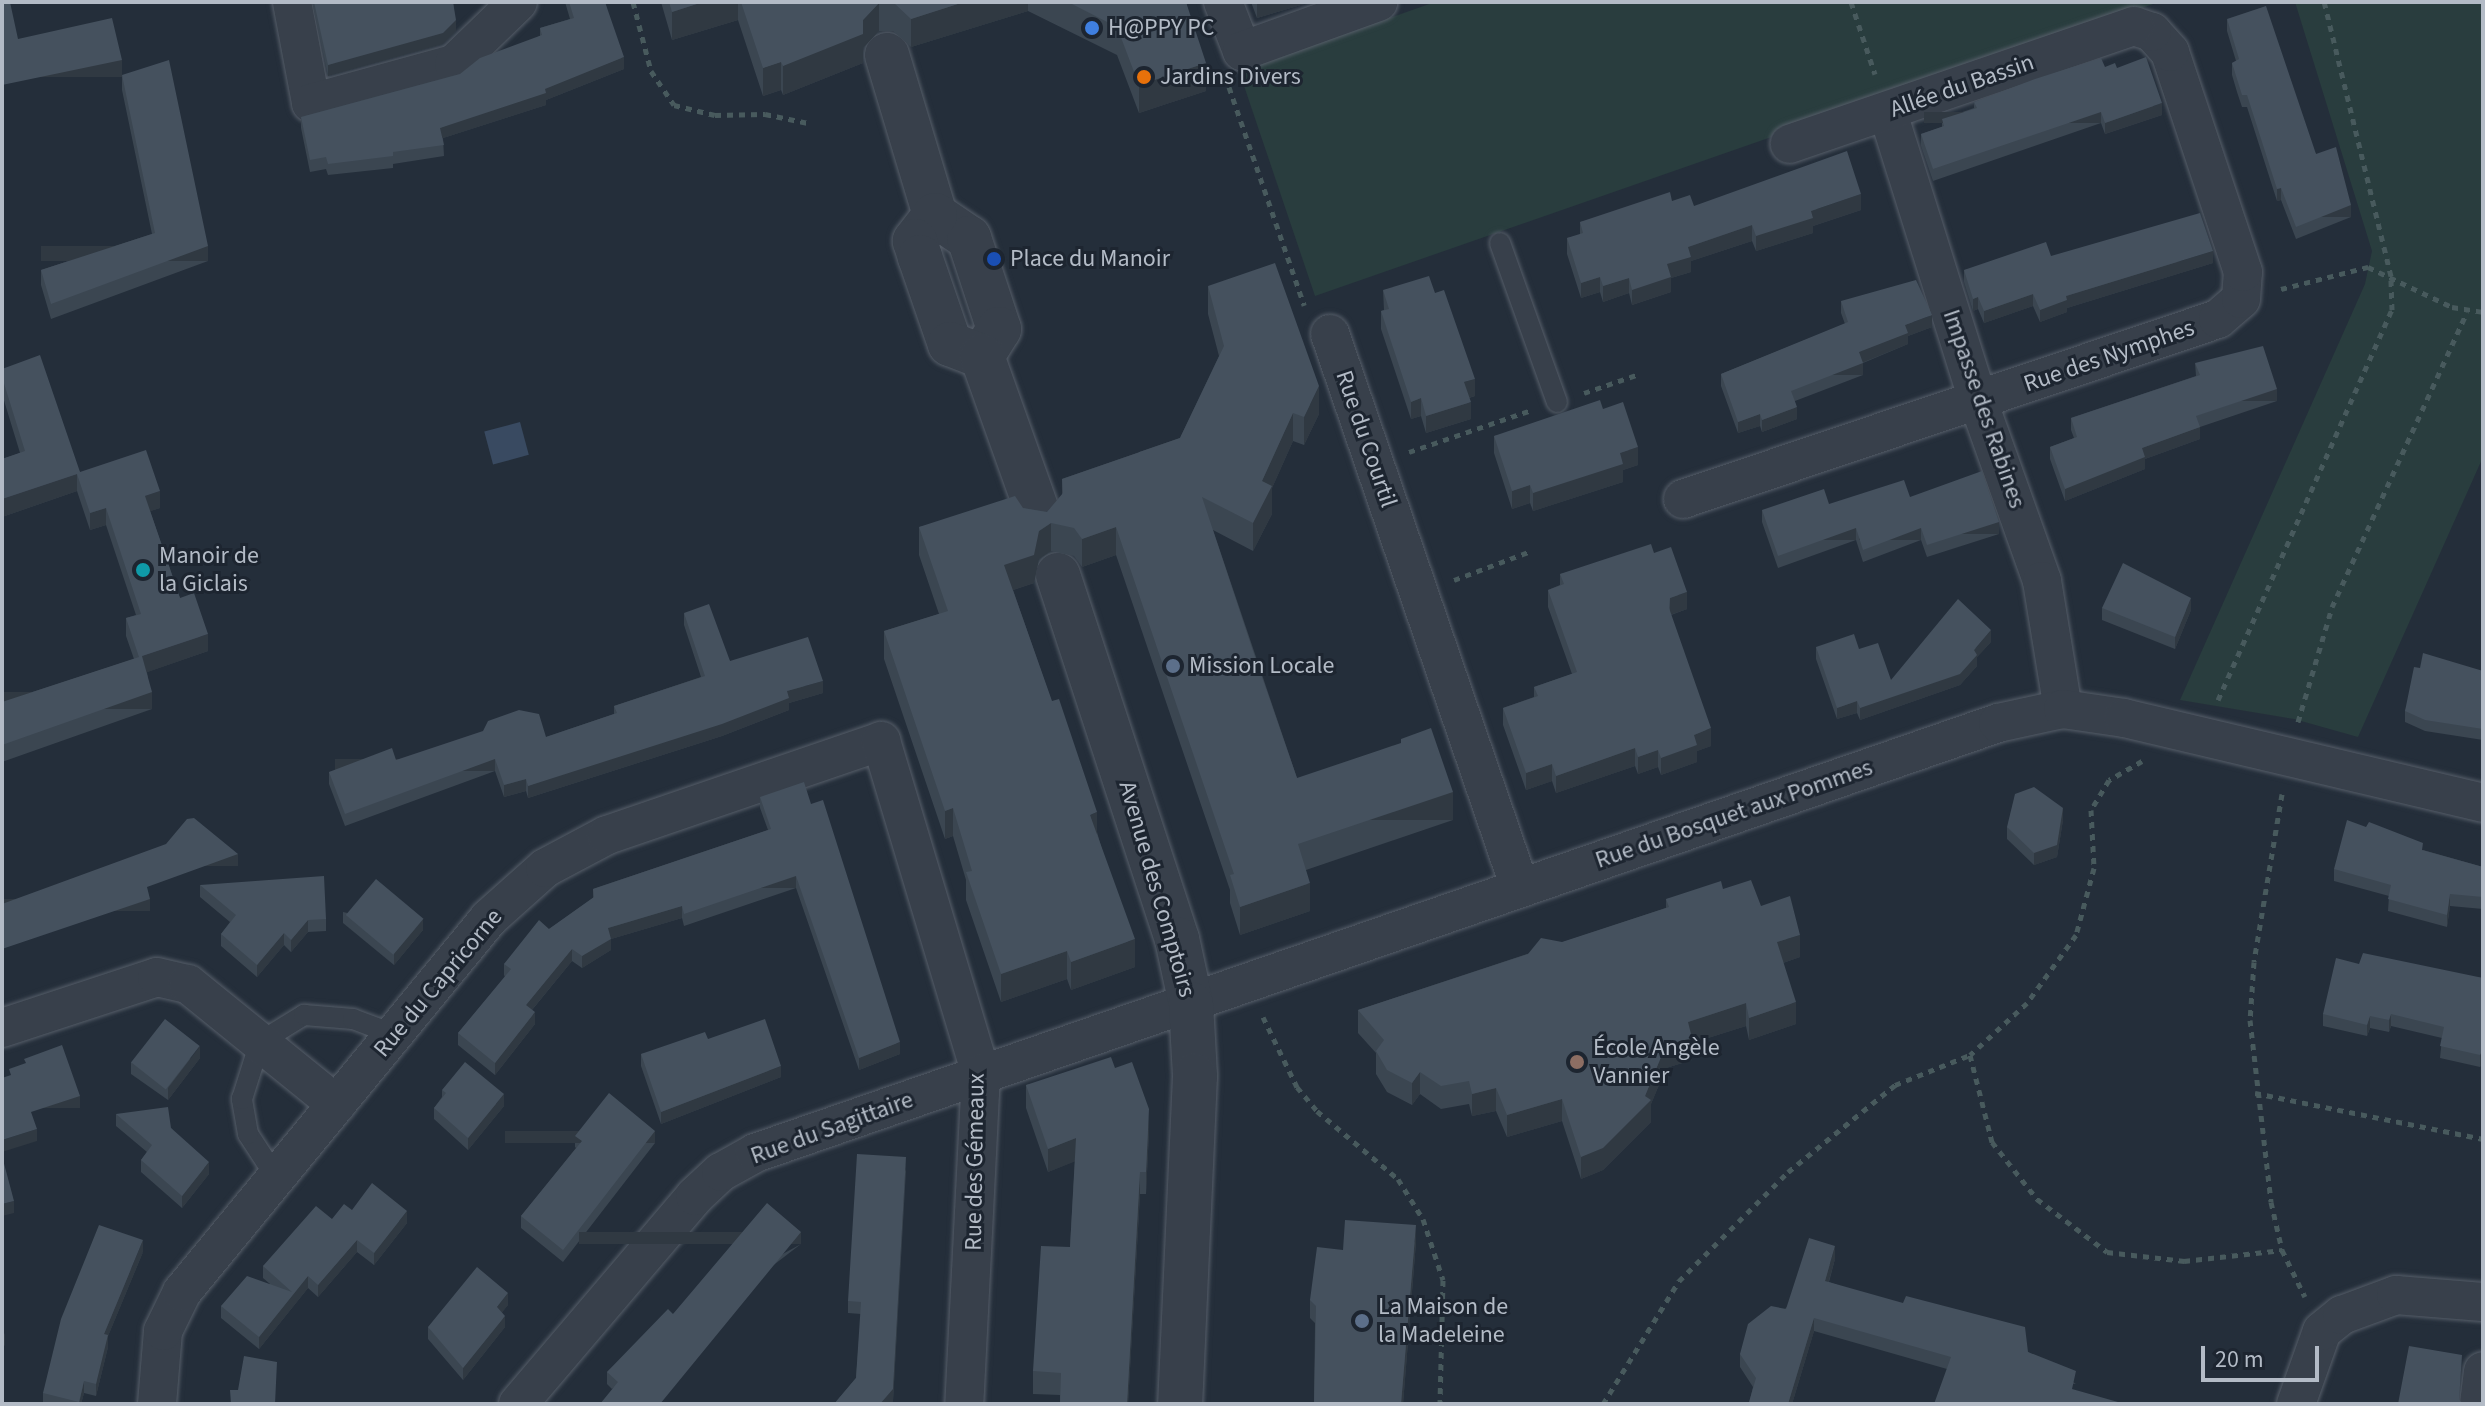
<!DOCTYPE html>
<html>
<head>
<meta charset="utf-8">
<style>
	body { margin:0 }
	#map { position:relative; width:2485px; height:1406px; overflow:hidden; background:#242e3a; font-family:"Source Sans 3",sans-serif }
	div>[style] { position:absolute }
	.green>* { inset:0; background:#293d3e }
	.water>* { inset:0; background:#394a61; transform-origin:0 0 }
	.path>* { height:5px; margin-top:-2.5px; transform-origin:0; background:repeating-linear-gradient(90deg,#485a5d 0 6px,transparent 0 12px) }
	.roads { filter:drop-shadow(0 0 2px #565e69) drop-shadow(0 0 2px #565e69) }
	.service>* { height:20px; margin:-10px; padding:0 10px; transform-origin:10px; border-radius:10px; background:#38404b }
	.minor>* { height:38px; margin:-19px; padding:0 19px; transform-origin:19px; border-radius:19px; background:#38404b }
	.tertiary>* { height:44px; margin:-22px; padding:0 22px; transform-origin:22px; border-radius:22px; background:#38404b }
	.wall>* { inset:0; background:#3b4651 }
	.shaded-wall>* { inset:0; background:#303942; transform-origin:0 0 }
	.building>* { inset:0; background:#45515e; transform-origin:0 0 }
	.dots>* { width:22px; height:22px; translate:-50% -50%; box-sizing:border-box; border:4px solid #1d2530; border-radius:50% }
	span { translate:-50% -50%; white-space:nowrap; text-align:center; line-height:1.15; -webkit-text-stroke:6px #1d2530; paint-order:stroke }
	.poi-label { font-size:24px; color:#b3bbc6 }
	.left { translate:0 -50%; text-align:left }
	.street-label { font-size:24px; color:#b3bbc6 }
	.frame { position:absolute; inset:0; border:4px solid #b3bbc6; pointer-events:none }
	.scale { position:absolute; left:2201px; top:1346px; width:118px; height:36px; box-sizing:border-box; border:4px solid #b3bbc6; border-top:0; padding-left:10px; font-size:24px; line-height:28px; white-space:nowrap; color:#b3bbc6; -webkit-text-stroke:6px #1d2530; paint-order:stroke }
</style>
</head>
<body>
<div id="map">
	<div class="green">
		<div style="clip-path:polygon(1435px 2px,2159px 2px,1315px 296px,1239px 71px)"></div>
		<div style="clip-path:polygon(2295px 2px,2483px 2px,2483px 457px,2358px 737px,2294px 719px,2180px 700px,2365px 284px,2372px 251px)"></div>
	</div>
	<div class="water">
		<div style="left:520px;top:422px;width:34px;height:37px;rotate:75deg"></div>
	</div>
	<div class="path">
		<div style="left:633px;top:2px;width:71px;rotate:75.4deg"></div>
		<div style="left:651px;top:71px;width:41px;rotate:55.9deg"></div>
		<div style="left:674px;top:105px;width:42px;rotate:13.7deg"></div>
		<div style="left:715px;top:115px;width:50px;rotate:-1.1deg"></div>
		<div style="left:765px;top:114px;width:44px;rotate:11.8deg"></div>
		<div style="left:1851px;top:2px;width:76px;rotate:71.6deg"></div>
		<div style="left:1229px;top:87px;width:231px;rotate:71deg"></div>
		<div style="left:2281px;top:289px;width:90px;rotate:-14.2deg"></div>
		<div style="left:2368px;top:267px;width:93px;rotate:25.5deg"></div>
		<div style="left:2452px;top:307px;width:31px;rotate:9deg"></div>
		<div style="left:1584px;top:393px;width:58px;rotate:-19.1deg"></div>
		<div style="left:1409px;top:452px;width:127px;rotate:-18.9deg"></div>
		<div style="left:1454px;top:580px;width:82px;rotate:-20.6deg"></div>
		<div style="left:2218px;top:700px;width:427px;rotate:-66deg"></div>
		<div style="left:2392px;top:310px;width:34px;rotate:-92deg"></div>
		<div style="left:2391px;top:276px;width:282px;rotate:-103.7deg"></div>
		<div style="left:2298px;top:722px;width:120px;rotate:-73.5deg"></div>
		<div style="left:2332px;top:607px;width:324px;rotate:-65.4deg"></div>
		<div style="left:2142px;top:761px;width:38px;rotate:150deg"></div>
		<div style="left:2109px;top:780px;width:35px;rotate:121deg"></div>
		<div style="left:2091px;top:810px;width:58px;rotate:87deg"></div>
		<div style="left:2094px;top:868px;width:69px;rotate:105deg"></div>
		<div style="left:2076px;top:935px;width:84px;rotate:125.8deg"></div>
		<div style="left:2027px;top:1003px;width:77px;rotate:137.6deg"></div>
		<div style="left:1970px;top:1055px;width:90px;rotate:75.8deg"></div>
		<div style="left:1992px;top:1142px;width:73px;rotate:51.7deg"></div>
		<div style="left:2037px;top:1199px;width:88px;rotate:37.1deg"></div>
		<div style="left:2107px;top:1252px;width:78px;rotate:6.7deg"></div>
		<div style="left:2184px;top:1261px;width:99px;rotate:-6.4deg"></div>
		<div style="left:2282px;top:794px;width:170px;rotate:99.5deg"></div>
		<div style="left:2254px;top:962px;width:58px;rotate:93.9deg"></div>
		<div style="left:2250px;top:1020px;width:183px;rotate:83.4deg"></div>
		<div style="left:2271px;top:1202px;width:49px;rotate:77.1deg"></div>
		<div style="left:2282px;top:1250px;width:52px;rotate:63.9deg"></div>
		<div style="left:1263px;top:1017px;width:78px;rotate:64.1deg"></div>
		<div style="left:1297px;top:1087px;width:31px;rotate:50deg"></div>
		<div style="left:1317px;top:1111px;width:106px;rotate:40deg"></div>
		<div style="left:1398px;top:1179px;width:47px;rotate:58deg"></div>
		<div style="left:1423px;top:1219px;width:64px;rotate:71.8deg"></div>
		<div style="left:1443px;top:1280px;width:124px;rotate:91.4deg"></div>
		<div style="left:2255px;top:1093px;width:233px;rotate:11.4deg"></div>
		<div style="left:1603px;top:1404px;width:145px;rotate:-58.3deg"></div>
		<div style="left:1679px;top:1281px;width:154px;rotate:-45deg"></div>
		<div style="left:1788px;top:1172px;width:138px;rotate:-39.1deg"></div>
		<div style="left:1895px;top:1085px;width:81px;rotate:-21.8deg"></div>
	</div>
	<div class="roads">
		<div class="service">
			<div style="left:1500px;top:243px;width:169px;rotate:70.3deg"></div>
			<div style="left:276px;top:1177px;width:51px;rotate:-123.1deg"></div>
			<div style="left:248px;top:1134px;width:36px;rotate:-100deg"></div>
			<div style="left:242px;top:1099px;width:60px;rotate:-72.5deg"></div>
			<div style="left:260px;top:1042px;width:52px;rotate:-31.5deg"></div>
			<div style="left:304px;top:1015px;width:49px;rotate:4.7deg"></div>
			<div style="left:353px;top:1019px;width:43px;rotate:20.6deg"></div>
		</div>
		<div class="minor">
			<div style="left:292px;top:2px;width:103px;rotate:79.3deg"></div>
			<div style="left:311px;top:103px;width:148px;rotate:-15.3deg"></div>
			<div style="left:454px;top:64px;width:89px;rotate:-44.1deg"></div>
			<div style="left:1223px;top:2px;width:53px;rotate:68.8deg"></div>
			<div style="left:1242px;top:51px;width:145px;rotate:-19.8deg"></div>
			<div style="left:1888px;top:113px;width:302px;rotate:72.6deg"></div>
			<div style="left:1978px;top:401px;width:191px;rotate:70.4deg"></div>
			<div style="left:2042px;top:581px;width:130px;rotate:80.7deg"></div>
			<div style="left:1330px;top:334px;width:586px;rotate:71.07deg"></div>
			<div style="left:1683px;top:499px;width:564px;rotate:-18.6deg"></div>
			<div style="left:2218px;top:319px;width:30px;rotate:-41deg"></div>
			<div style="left:2241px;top:299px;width:27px;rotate:-86deg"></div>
			<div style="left:2243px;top:272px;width:232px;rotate:-108.4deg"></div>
			<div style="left:2170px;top:52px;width:27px;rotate:-132deg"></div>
			<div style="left:2152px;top:32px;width:19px;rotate:-162deg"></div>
			<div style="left:2134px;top:26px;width:364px;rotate:161.1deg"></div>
			<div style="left:2px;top:1028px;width:163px;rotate:-18.2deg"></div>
			<div style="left:157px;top:977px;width:32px;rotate:13deg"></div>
			<div style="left:188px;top:984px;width:191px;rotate:39deg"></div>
			<div style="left:157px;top:1404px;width:73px;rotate:-85.3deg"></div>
			<div style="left:163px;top:1331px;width:43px;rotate:-64deg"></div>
			<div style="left:182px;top:1292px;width:482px;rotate:-50.6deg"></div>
			<div style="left:488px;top:919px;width:76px;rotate:-41.8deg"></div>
			<div style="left:545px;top:868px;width:70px;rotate:-28deg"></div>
			<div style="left:607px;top:835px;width:290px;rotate:-18.9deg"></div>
			<div style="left:881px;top:741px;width:348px;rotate:73.3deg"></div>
			<div style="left:981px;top:1074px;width:330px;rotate:92.9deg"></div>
			<div style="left:518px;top:1404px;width:273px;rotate:-49.6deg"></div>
			<div style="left:695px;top:1196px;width:35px;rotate:-43deg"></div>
			<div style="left:721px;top:1172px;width:39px;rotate:-29deg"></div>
			<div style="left:755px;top:1153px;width:1315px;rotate:-19.08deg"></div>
			<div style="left:1998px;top:723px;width:66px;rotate:-12.2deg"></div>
			<div style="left:2063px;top:709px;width:62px;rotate:8.4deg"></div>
			<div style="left:2124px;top:718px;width:369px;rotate:13.3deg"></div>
			<div style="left:2296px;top:1404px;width:77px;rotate:-70.4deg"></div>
			<div style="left:2322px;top:1331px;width:26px;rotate:-39deg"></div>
			<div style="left:2342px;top:1315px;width:58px;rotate:-20.3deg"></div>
			<div style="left:2396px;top:1295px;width:87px;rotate:4.6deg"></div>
			<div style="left:2479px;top:1404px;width:33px;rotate:-83deg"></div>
		</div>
		<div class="tertiary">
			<div style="left:887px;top:55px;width:167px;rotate:73.3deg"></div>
			<div style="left:935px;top:215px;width:41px;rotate:34.1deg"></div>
			<div style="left:969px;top:238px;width:96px;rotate:71.8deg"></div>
			<div style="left:999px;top:329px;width:32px;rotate:122deg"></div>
			<div style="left:935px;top:215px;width:33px;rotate:128deg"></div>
			<div style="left:915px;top:241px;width:17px;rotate:73deg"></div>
			<div style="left:920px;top:257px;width:92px;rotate:71deg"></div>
			<div style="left:950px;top:344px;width:34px;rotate:21deg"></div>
			<div style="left:982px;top:356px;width:170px;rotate:70.4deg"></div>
			<div style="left:1058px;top:575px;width:383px;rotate:71.9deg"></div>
			<div style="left:1177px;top:939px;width:66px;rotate:77.8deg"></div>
			<div style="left:1191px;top:1004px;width:72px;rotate:86.8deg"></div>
			<div style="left:1195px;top:1076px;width:328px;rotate:92.6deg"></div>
		</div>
	</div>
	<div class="wall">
		<div style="clip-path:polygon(312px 2px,453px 2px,456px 31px,443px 44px,328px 76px)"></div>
		<div style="clip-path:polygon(565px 2px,605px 2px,624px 69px,546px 100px,546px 105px,443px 138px,444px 156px,393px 164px,393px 168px,328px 175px,326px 169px,310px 172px,301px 128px,301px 117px,460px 74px,540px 36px,540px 28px,570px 19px)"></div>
		<div style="clip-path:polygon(661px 2px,1186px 2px,1206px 91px,1139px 113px,1117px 55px,1028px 11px,911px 47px,893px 31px,879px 31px,863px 48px,863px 63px,783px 95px,781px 90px,763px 96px,738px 20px,672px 40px)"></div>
		<div style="clip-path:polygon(1251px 2px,1311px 2px,1257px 18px)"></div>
		<div style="clip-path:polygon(2227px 19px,2316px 154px,2351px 217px,2296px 239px,2281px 200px,2277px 201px,2247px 107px,2242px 107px,2237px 92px,2232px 75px,2232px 63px,2236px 61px,2227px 31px)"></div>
		<div style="clip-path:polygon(18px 39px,122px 75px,208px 261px,51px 319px,41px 285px,41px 270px,152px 234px,122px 90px,122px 77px)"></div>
		<div style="clip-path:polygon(2105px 67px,2117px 68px,2162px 115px,2105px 134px,2101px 123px,1933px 181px,1921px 146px,1921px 134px,1942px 127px,1942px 119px,1974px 108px,1974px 102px)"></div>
		<div style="clip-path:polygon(1672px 201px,1694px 206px,1861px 210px,1813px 226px,1813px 233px,1756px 251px,1752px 241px,1691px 261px,1691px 272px,1671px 278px,1671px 292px,1632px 305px,1629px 293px,1603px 302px,1600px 292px,1581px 298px,1567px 254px,1567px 238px,1580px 235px,1580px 222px)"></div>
		<div style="clip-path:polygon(2051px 256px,2213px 263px,2067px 308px,2067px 312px,2040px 322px,2033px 306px,1984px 323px,1978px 309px,1973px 311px,1964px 282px,1964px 270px)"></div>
		<div style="clip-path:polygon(1208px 286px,1319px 414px,1304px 445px,1293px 441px,1272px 488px,1272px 514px,1253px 551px,1213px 530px,1297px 778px,1453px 820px,1306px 870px,1310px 911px,1240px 935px,1230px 903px,1230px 890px,1116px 555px,1082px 567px,1074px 556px,1051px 551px,1039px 559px,1034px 583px,1013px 590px,1097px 832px,1135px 967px,1071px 990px,1067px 979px,1001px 1002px,966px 900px,966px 880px,953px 836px,945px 839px,884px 659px,884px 631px,939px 614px,919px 555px,919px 527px,1023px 508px,1047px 512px,1062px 495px,1062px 479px,1180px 438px,1219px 356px,1208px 314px)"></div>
		<div style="clip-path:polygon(1383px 290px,1475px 396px,1469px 398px,1471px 419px,1426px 433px,1421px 416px,1411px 419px,1381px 329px,1381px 311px,1384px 310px)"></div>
		<div style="clip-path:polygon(1841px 301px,1932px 327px,1908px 336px,1908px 344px,1863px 363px,1863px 375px,1795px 401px,1797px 419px,1762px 432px,1760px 426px,1738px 433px,1721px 386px,1721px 374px,1845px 324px,1841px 313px)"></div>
		<div style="clip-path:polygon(2195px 363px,2277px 401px,2200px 427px,2200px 439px,2145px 459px,2145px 469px,2065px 501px,2050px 459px,2050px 447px,2074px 438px,2071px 430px,2071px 418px,2196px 376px)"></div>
		<div style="clip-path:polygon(2px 369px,80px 472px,160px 508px,150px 511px,180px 598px,208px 651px,147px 672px,152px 709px,2px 762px,2px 702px,134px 659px,126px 636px,126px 618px,136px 615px,106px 525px,90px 530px,77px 491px,2px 517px,2px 459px,20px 453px,2px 394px)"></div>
		<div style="clip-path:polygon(1603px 409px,1638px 465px,1623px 470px,1623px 482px,1533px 511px,1530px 503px,1512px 509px,1494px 453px,1494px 436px)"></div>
		<div style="clip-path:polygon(1910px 497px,1999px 534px,1927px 557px,1921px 540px,1863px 562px,1856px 540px,1778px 568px,1762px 522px,1762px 510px)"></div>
		<div style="clip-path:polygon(1654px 553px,1687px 609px,1671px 615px,1711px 746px,1697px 751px,1697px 762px,1661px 775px,1658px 767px,1638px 774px,1635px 766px,1556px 793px,1552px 781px,1526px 790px,1503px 725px,1503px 708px,1534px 697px,1534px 687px,1572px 674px,1548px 607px,1548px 590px,1560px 585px,1560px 574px)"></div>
		<div style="clip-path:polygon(2102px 608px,2191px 610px,2175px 649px,2102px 620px)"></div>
		<div style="clip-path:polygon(684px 613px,730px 661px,823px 693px,789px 703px,789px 710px,722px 736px,528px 798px,526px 791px,504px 797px,495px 771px,345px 826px,329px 784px,329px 772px,546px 737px,614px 714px,614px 706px,701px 677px,684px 625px)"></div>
		<div style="clip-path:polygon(1991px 642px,1977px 657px,1977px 666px,1960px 685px,1860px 720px,1857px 713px,1837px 719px,1816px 659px,1816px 647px,1859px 649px,1891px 680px)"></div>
		<div style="clip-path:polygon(2420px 668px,2483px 671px,2483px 740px,2425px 731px,2405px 722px,2405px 711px)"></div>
		<div style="clip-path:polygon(760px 797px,811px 804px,900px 1054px,859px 1070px,796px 888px,684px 926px,682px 918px,611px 939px,611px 950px,582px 968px,572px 961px,532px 1010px,535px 1024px,495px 1075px,458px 1045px,458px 1033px,505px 977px,504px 975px,504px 964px,549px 929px,593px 898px,593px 889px,768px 830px,760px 808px)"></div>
		<div style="clip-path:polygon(2063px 820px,2057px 857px,2034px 865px,2007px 839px,2007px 827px)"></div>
		<div style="clip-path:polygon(2423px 850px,2483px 867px,2483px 909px,2450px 906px,2447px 927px,2388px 911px,2389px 896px,2334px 881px,2334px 869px)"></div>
		<div style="clip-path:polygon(200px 885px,326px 919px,326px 931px,308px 932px,291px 952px,284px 945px,257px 977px,221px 946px,221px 934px,230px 922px,200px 897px)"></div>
		<div style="clip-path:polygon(1723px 889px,1761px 906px,1800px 957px,1783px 963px,1796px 1024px,1749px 1040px,1746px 1026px,1692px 1043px,1692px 1060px,1666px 1068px,1651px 1104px,1651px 1122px,1603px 1170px,1581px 1179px,1562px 1121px,1507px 1137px,1496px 1111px,1472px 1116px,1469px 1104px,1441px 1109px,1420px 1094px,1412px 1105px,1387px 1092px,1376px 1074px,1376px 1053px,1358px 1033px,1358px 1010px,1666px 908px,1666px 899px)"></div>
		<div style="clip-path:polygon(343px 912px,423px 930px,394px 965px,343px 923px)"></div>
		<div style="clip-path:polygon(2359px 964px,2483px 978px,2483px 1061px,2480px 1067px,2440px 1058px,2442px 1038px,2391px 1026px,2389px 1032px,2370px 1028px,2367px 1036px,2323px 1026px,2323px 1014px)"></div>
		<div style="clip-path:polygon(708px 1039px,781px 1077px,661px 1124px,641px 1066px,641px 1054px)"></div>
		<div style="clip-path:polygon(200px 1058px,168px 1100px,131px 1074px,131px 1062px)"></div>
		<div style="clip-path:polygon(1115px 1068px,1149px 1131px,1146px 1194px,1140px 1194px,1128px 1404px,1060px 1404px,1060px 1395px,1033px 1394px,1033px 1371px,1070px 1247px,1075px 1161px,1048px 1172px,1026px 1108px,1026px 1085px)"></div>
		<div style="clip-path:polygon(442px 1090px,504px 1106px,468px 1150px,434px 1119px,434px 1108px,442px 1097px)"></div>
		<div style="clip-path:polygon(116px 1114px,171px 1128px,209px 1174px,182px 1208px,141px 1172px,141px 1160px,147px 1152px,116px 1126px)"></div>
		<div style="clip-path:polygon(575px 1136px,655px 1143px,563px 1262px,521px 1228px,521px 1216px,576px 1148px,575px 1147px)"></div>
		<div style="clip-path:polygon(906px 1169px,893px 1401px,890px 1404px,834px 1404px,856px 1378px,861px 1314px,848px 1313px,848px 1301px)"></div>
		<div style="clip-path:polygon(352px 1210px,407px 1223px,374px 1265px,357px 1252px,318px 1297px,308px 1288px,259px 1349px,221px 1318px,221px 1306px,270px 1284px,263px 1278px,263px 1266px,332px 1219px)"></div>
		<div style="clip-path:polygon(1416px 1242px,1403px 1404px,1314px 1404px,1315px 1323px,1310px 1318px,1310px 1300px,1343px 1250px)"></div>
		<div style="clip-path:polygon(801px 1244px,612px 1389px,607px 1384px,607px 1372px,673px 1314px)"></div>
		<div style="clip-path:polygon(143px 1252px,108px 1336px,108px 1347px,96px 1396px,84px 1393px,81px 1404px,43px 1404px,43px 1393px)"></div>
		<div style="clip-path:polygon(1835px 1259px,1829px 1282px,2028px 1352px,2076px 1384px,1947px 1369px,1814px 1331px,1792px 1404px,1749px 1404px,1753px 1387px,1740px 1367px,1740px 1354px)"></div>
		<div style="clip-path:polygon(508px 1305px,502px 1312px,505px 1327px,463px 1380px,428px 1339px,428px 1327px)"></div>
	</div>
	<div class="shaded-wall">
		<div style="clip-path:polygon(703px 2px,738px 2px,738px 20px,672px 40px,672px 12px)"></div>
		<div style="clip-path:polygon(964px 2px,1028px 2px,1028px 11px,911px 47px,911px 19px)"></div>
		<div style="clip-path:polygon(1257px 2px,1311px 2px,1257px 18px)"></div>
		<div style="clip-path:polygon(879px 3px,879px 31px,863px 48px,863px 63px,783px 95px,783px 66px,863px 20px)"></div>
		<div style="clip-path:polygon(456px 20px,456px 31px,443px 44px,328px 76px,328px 65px)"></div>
		<div style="clip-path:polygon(624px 57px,624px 69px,546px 100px,546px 105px,440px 139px,440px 128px)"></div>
		<div style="left:122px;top:60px;width:17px;height:123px;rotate:90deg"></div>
		<div style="clip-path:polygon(781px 62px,781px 90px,763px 96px,763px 68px)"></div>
		<div style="clip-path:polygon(1206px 63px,1206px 91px,1139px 113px,1139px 85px)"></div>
		<div style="clip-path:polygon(2162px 103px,2162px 115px,2105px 134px,2105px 123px)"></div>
		<div style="left:2101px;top:112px;width:11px;height:177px;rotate:90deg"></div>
		<div style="clip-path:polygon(2281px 188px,2281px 200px,2277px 201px,2277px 189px)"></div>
		<div style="clip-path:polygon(1861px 194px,1861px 210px,1813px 226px,1813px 233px,1756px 251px,1756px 236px,1811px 211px)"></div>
		<div style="left:2351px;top:205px;width:12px;height:59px;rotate:90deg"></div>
		<div style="clip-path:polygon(1752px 225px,1752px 241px,1691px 261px,1691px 272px,1671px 278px,1671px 292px,1632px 305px,1632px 290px,1667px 264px,1688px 247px)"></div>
		<div style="left:208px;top:246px;width:15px;height:167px;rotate:90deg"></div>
		<div style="clip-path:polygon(2213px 251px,2213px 263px,2067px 308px,2067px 312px,2040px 322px,2040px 310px,2066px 296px)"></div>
		<div style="clip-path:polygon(1600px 277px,1600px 292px,1581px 298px,1581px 283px)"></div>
		<div style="clip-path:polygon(1629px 278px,1629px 293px,1603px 302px,1603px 286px)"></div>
		<div style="clip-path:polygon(2033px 294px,2033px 306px,1984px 323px,1984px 311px)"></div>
		<div style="clip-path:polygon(1978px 297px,1978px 309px,1973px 311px,1973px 299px)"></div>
		<div style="clip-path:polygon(1932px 315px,1932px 327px,1908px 336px,1908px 344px,1859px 364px,1859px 352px,1905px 325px)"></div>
		<div style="left:1863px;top:363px;width:12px;height:77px;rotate:90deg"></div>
		<div style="clip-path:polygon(1475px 379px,1475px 396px,1464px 399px,1464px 382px)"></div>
		<div style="clip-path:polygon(1319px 386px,1319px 414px,1304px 445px,1304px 417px)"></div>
		<div style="left:2277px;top:389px;width:12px;height:85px;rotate:90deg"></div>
		<div style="clip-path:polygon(1421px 398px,1421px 416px,1411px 419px,1411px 402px)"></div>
		<div style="clip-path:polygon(1471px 402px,1471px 419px,1426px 433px,1426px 416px)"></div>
		<div style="clip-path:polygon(1797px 407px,1797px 419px,1762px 432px,1762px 420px)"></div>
		<div style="clip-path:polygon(1293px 413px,1293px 441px,1272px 488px,1272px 514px,1253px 551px,1253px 523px,1262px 481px)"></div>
		<div style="clip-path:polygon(1760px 414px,1760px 426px,1738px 433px,1738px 422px)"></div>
		<div style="clip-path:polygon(2200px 427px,2200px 439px,2145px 459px,2145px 469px,2065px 501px,2065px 489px,2142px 448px)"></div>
		<div style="clip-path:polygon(1638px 447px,1638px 465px,1623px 470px,1623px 482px,1533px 511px,1533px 493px,1620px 453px)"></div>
		<div style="clip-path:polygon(77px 474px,77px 491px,2px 517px,2px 499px)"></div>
		<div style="clip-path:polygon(1530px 485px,1530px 503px,1512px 509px,1512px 491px)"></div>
		<div style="clip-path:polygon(160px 491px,160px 508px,145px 513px,145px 496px)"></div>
		<div style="clip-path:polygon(106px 508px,106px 525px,90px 530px,90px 513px)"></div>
		<div style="left:1999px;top:522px;width:12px;height:76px;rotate:90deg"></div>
		<div style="clip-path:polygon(1051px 523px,1051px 551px,1039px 559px,1034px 583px,1004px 593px,1004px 565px,1039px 531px)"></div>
		<div style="clip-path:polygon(1116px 527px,1116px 555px,1082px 567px,1082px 539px)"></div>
		<div style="left:1856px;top:528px;width:12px;height:83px;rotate:90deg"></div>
		<div style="left:1921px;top:528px;width:12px;height:62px;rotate:90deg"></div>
		<div style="clip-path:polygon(1687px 592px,1687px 609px,1670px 615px,1670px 598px)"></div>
		<div style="clip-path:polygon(2191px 598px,2191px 610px,2175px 649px,2175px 637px)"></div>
		<div style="clip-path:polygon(1991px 630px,1991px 642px,1977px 657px,1977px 666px,1960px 685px,1860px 720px,1860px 708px,1974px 650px)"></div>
		<div style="clip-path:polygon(208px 634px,208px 651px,142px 674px,142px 656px)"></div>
		<div style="clip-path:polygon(823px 681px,823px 693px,789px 703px,789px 710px,722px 736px,528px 798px,528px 786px,787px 691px)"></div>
		<div style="left:152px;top:692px;width:17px;height:159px;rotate:90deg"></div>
		<div style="clip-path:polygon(1857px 701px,1857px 713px,1837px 719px,1837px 708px)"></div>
		<div style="clip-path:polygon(1711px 728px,1711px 746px,1697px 751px,1697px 762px,1661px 775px,1661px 758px,1694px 735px)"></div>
		<div style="clip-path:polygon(1635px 748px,1635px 766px,1556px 793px,1556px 776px)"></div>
		<div style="clip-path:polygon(1658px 750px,1658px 767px,1638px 774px,1638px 757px)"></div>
		<div style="left:495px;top:759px;width:12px;height:160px;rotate:90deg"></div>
		<div style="clip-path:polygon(1552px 764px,1552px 781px,1526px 790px,1526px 773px)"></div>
		<div style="clip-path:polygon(526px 779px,526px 791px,504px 797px,504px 785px)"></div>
		<div style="left:1453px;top:792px;width:28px;height:163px;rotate:90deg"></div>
		<div style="clip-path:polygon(953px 808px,953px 836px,945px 839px,945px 811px)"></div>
		<div style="clip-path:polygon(2063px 808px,2063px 820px,2057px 857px,2034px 865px,2034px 853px)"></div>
		<div style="clip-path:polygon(1097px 812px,1097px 840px,1090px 815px)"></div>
		<div style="left:238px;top:854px;width:12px;height:97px;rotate:90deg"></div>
		<div style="left:796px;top:876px;width:12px;height:118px;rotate:90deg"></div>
		<div style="clip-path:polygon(1310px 883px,1310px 911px,1240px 935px,1240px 907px)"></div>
		<div style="clip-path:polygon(2450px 894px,2450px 906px,2447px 927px,2447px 915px)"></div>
		<div style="left:150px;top:899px;width:12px;height:156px;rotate:90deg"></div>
		<div style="clip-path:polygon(682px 906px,682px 918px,611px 939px,611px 950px,582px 968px,582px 956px,608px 928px)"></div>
		<div style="clip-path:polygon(423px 919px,423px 930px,394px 965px,394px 953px)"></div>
		<div style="clip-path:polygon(308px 920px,308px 932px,291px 952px,291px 940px)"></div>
		<div style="clip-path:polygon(284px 933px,284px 945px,257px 977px,257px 965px)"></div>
		<div style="clip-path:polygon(1800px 935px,1800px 957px,1777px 965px,1777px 942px)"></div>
		<div style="clip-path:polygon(1135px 939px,1135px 967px,1071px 990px,1071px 962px)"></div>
		<div style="clip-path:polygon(572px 949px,572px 961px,526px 1017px,526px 1005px)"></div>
		<div style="clip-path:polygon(1067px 951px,1067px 979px,1001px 1002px,1001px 974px)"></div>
		<div style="clip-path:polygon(1796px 1002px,1796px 1024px,1749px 1040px,1749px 1018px)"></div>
		<div style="clip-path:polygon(1746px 1003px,1746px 1026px,1692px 1043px,1692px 1060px,1666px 1068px,1651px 1104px,1651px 1122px,1603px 1170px,1581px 1179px,1581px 1157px,1645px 1096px,1666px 1045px,1688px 1022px)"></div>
		<div style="clip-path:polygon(535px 1012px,535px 1024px,495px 1075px,495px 1063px)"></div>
		<div style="clip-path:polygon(2391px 1014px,2391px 1026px,2389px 1032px,2389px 1020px)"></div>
		<div style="clip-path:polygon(2370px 1016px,2370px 1028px,2367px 1036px,2367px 1025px)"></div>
		<div style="clip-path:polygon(900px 1042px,900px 1054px,859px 1070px,859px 1058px)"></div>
		<div style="clip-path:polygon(200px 1046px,200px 1058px,168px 1100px,168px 1088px)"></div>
		<div style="clip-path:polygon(2483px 1049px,2483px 1061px,2480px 1067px,2480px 1055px)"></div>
		<div style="clip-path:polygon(781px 1066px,781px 1077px,661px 1124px,661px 1112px)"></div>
		<div style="clip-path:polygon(1420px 1072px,1420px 1094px,1412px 1105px,1412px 1083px)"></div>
		<div style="clip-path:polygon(1496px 1088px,1496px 1111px,1472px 1116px,1472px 1094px)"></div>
		<div style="clip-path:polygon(504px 1094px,504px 1106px,468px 1150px,468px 1138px)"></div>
		<div style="left:80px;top:1096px;width:12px;height:52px;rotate:90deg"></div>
		<div style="clip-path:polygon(1562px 1099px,1562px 1121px,1507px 1137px,1507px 1115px)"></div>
		<div style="clip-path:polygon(1149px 1109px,1149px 1131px,1146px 1194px,1146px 1172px)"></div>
		<div style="clip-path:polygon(37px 1129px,37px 1141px,2px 1152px,2px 1140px)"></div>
		<div style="left:655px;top:1131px;width:12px;height:150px;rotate:90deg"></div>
		<div style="clip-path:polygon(1076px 1138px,1076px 1161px,1048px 1172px,1048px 1149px)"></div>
		<div style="clip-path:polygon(906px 1157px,893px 1401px,890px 1404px,880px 1404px)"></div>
		<div style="clip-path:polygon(209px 1162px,209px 1174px,182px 1208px,182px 1196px)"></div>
		<div style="clip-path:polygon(1140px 1172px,1140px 1194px,1128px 1404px,1127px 1404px)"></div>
		<div style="clip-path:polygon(14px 1201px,14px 1213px,2px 1216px,2px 1204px)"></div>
		<div style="clip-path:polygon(407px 1211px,407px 1223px,374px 1265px,374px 1253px)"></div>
		<div style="clip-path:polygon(1416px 1225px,1416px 1242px,1403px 1404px,1401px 1404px)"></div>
		<div style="left:801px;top:1232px;width:12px;height:222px;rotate:90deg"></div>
		<div style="clip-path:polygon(143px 1240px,143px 1252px,108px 1336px,108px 1347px,96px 1396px,96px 1384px,104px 1334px)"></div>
		<div style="clip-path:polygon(357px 1240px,357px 1252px,318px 1297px,318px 1285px)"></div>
		<div style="clip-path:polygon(1835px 1246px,1835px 1259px,1825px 1294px,1825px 1281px)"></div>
		<div style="clip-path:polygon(308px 1276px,308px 1288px,259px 1349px,259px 1337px)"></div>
		<div style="clip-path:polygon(508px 1293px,508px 1305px,497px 1319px,497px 1307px)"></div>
		<div style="clip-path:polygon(505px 1316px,505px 1327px,463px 1380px,463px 1368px)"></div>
		<div style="clip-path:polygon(1814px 1318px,1814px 1331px,1792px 1404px,1788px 1404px)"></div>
		<div style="clip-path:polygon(5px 1333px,5px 1345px,2px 1349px,2px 1337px)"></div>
		<div style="clip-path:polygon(84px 1381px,84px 1393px,81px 1404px,79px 1404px)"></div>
	</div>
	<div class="building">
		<div style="clip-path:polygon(2px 2px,10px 2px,18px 39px,112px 18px,122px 60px,2px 85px)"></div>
		<div style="clip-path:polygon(314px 2px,453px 2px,456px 20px,443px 33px,328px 65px)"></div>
		<div style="clip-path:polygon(569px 2px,605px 2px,624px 57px,545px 89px,546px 93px,440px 128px,444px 145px,393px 152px,393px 156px,328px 164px,326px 157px,310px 160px,301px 117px,460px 74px,480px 58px,542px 35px,540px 28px,574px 18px)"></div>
		<div style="clip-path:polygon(669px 2px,703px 2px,672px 12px)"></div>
		<div style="clip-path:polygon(741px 2px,964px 2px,911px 19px,893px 2px,879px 3px,863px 20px,863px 34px,783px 66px,781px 62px,763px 68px)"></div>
		<div style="clip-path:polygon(1068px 2px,1186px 2px,1206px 63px,1139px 85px,1117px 27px)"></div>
		<div style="clip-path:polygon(2266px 6px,2316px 154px,2336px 147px,2351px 205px,2296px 227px,2281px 188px,2277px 189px,2247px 95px,2242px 95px,2232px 63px,2239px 59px,2227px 19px)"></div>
		<div style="clip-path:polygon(2146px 57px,2162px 103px,2105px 123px,2101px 112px,1933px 169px,1921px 134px,1944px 126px,1942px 119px,1977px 108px,1974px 102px,2035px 79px,2101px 58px,2105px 67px,2115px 63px,2117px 68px)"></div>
		<div style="clip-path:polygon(169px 60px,208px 246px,51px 304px,41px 270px,155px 233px,122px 75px)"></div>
		<div style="clip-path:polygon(1847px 151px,1861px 194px,1811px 211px,1813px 218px,1756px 236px,1752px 225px,1688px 247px,1691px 257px,1667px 264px,1671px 277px,1632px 290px,1629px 278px,1603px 286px,1600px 277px,1581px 283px,1567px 238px,1583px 233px,1580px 222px,1670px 192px,1672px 201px,1690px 195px,1694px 206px)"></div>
		<div style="clip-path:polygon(2200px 213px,2213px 251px,2066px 296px,2067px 300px,2040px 310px,2033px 294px,1984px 311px,1978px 297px,1973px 299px,1964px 270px,2046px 242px,2051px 256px)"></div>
		<div style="clip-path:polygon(1275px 263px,1319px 386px,1304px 417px,1293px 413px,1262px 481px,1272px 486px,1253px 523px,1202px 497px,1252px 648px,1297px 778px,1401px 743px,1401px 739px,1431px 728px,1453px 792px,1298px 844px,1310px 883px,1240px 907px,1230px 875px,1234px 874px,1116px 527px,1082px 539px,1074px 528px,1051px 523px,1039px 531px,1034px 555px,1004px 565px,1052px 701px,1059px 699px,1097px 812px,1090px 815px,1135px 939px,1071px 962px,1067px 951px,1001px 974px,966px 872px,972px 871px,953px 808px,945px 811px,884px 631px,948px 611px,919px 527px,1015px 496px,1023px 508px,1047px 512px,1063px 493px,1062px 479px,1180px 438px,1224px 346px,1208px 286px)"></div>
		<div style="clip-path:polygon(1429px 276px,1435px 293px,1444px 290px,1475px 379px,1464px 382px,1471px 402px,1426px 416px,1421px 398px,1411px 402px,1381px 311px,1389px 309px,1383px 290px)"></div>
		<div style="clip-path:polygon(1916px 280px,1932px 315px,1905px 325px,1908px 333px,1859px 352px,1863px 363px,1791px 391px,1797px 407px,1762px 420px,1760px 414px,1738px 422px,1721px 374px,1848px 322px,1841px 301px)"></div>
		<div style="clip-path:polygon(2263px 346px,2277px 389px,2196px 416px,2200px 427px,2142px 448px,2145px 457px,2065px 489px,2050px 447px,2077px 437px,2071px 418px,2200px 375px,2195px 363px)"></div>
		<div style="clip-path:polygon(40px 355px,80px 472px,146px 450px,160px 491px,145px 496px,180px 598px,194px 593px,208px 634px,142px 656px,152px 692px,2px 745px,2px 702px,139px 657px,126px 618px,141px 614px,106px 508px,90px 513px,77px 474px,2px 499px,2px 459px,25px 451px,2px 377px,2px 369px)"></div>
		<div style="clip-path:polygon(1600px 400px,1603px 409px,1623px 402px,1638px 447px,1620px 453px,1623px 464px,1533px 493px,1530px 485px,1512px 491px,1494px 436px)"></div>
		<div style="clip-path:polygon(1982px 471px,1999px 522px,1927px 545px,1921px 528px,1863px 550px,1856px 528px,1778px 556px,1762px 510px,1824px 489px,1829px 504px,1904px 480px,1910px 497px)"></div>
		<div style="clip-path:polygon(1651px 544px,1654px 553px,1671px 547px,1687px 592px,1670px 598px,1669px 608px,1711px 728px,1694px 735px,1697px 745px,1661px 758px,1658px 750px,1638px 757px,1635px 748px,1556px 776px,1552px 764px,1526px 773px,1503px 708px,1538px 696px,1534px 687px,1577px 672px,1548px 590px,1564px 584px,1560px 574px)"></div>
		<div style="clip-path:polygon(2123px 563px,2191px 598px,2175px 637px,2102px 608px)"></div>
		<div style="clip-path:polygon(1958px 599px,1991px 630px,1974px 650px,1977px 655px,1960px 674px,1860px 708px,1857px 701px,1837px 708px,1816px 647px,1854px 634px,1859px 649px,1878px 643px,1891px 680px)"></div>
		<div style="clip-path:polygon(709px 604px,730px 661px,808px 637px,823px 681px,787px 691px,789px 698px,722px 724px,528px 786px,526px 779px,504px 785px,495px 759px,345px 814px,329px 772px,392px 748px,396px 760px,483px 731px,488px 721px,519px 710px,539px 714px,546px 737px,617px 713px,614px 706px,705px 676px,684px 613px)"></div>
		<div style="clip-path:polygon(2423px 653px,2483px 671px,2483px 729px,2425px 720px,2405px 711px,2414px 667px,2420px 668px)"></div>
		<div style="clip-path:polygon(804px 782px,811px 804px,823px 800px,900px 1042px,859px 1058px,796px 876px,684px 914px,682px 906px,608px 928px,611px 939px,582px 956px,572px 949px,526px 1005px,535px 1012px,495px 1063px,458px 1033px,511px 969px,504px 964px,539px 920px,549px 929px,594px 897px,593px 889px,771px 829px,760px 797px)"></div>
		<div style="clip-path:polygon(2034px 787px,2063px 808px,2057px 845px,2034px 853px,2007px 827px,2015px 794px)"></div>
		<div style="clip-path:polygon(194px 818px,238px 854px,147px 887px,150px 899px,2px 949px,2px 904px,166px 844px,187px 819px)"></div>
		<div style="clip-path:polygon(2347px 820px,2366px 827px,2369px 822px,2423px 843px,2422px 850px,2483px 867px,2483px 897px,2450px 894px,2447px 915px,2388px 899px,2391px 885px,2334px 869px)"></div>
		<div style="clip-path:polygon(324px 876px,326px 919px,308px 920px,291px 940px,284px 933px,257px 965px,221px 934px,236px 915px,200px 885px)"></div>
		<div style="left:376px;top:879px;width:62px;height:47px;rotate:40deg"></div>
		<div style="clip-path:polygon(1751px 880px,1761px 906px,1790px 896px,1800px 935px,1777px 942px,1796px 1002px,1749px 1018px,1746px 1003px,1688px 1022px,1692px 1038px,1666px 1045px,1645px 1096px,1651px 1100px,1603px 1148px,1581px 1157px,1562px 1099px,1507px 1115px,1496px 1088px,1472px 1094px,1469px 1081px,1441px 1086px,1420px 1072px,1412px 1083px,1387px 1070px,1376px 1051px,1384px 1040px,1358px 1010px,1528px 954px,1541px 938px,1562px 942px,1669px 907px,1666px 899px,1721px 881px,1723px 889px)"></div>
		<div style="clip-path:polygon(2363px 953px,2483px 978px,2483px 1049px,2480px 1055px,2440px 1046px,2444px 1027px,2391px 1014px,2389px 1020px,2370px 1016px,2367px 1025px,2323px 1014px,2336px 958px,2359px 964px)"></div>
		<div style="left:165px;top:1019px;width:44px;height:55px;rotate:38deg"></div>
		<div style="clip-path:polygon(765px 1019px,781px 1066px,661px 1112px,641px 1054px,705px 1032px,708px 1039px)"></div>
		<div style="clip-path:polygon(62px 1045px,80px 1096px,31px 1112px,37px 1129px,2px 1140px,2px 1078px,11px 1075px,9px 1069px,26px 1063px,24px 1059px)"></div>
		<div style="clip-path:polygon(1111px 1057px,1115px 1068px,1132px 1062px,1149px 1109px,1146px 1172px,1140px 1172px,1127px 1404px,1060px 1404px,1061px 1373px,1033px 1371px,1041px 1246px,1070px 1247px,1076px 1138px,1048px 1149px,1026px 1085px)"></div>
		<div style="clip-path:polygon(465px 1062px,504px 1094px,468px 1138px,434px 1108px,446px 1093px,442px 1090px)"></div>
		<div style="clip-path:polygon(609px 1093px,655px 1131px,563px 1250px,521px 1216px,582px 1141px,575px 1136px)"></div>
		<div style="clip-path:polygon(168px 1107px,171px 1128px,209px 1162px,182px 1196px,141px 1160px,152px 1145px,116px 1114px)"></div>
		<div style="clip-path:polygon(857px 1154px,906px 1157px,893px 1389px,880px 1404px,834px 1404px,856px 1378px,861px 1302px,848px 1301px)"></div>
		<div style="clip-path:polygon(2px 1156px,14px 1201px,2px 1204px)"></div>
		<div style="clip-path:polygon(372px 1183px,407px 1211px,374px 1253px,357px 1240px,318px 1285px,308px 1276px,259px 1337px,221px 1306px,247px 1276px,292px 1292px,263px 1266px,316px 1206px,332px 1219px,344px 1204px,352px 1210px)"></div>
		<div style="clip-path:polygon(767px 1203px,801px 1232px,660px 1404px,600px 1404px,618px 1382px,607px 1372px,668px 1309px,673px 1314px)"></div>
		<div style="clip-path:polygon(1345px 1220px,1416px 1225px,1401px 1404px,1314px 1404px,1316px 1306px,1310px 1300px,1317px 1247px,1343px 1250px)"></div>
		<div style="clip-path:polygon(99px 1225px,143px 1240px,104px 1334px,108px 1335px,96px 1384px,84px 1381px,79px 1402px,43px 1393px,61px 1319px)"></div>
		<div style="clip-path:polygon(1809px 1238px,1835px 1246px,1825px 1281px,1903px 1303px,1906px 1296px,2025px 1327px,2028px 1352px,2076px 1371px,2072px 1389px,2125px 1404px,1934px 1404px,1951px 1357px,1814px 1318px,1788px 1404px,1756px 1404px,1749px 1402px,1756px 1378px,1740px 1354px,1748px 1324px,1771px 1306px,1786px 1309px)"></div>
		<div style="clip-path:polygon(477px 1267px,508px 1293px,497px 1307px,505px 1316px,463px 1368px,428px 1327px)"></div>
		<div style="clip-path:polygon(2409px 1346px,2462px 1355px,2459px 1400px,2464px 1404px,2398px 1404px)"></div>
		<div style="clip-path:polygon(244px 1356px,277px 1362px,275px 1404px,231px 1404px,230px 1390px,238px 1390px)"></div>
	</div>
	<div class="dots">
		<div style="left:1092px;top:28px;background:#3f7fe0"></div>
		<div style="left:1144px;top:77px;background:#e8710a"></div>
		<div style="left:994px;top:259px;background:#1a4fb4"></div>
		<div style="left:143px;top:570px;background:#0f9aa8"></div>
		<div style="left:1173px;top:666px;background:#5c6f8a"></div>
		<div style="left:1577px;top:1062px;background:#8d6e63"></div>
		<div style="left:1362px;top:1321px;background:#5c6f8a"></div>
	</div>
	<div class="poi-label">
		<span class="left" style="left:1108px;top:28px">H@PPY PC</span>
		<span class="left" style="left:1160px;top:77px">Jardins Divers</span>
		<span class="left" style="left:1010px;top:259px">Place du Manoir</span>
		<span class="left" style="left:159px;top:570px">Manoir de<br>la Giclais</span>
		<span class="left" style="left:1189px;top:666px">Mission Locale</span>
		<span class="left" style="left:1593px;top:1062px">École Angèle<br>Vannier</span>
		<span class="left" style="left:1378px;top:1321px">La Maison de<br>la Madeleine</span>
	</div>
	<div class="street-label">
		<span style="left:1962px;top:86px;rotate:-19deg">Allée du Bassin</span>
		<span style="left:2109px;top:356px;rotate:-19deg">Rue des Nymphes</span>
		<span style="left:1984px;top:409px;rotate:71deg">Impasse des Rabines</span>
		<span style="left:1366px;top:439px;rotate:71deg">Rue du Courtil</span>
		<span style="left:1734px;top:814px;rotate:-19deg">Rue du Bosquet aux Pommes</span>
		<span style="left:1157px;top:889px;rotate:74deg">Avenue des Comptoirs</span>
		<span style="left:438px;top:983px;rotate:-50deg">Rue du Capricorne</span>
		<span style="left:832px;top:1128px;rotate:-20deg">Rue du Sagittaire</span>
		<span style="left:975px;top:1162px;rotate:-89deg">Rue des Gémeaux</span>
	</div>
	<div class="frame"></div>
	<div class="scale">20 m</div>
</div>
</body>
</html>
